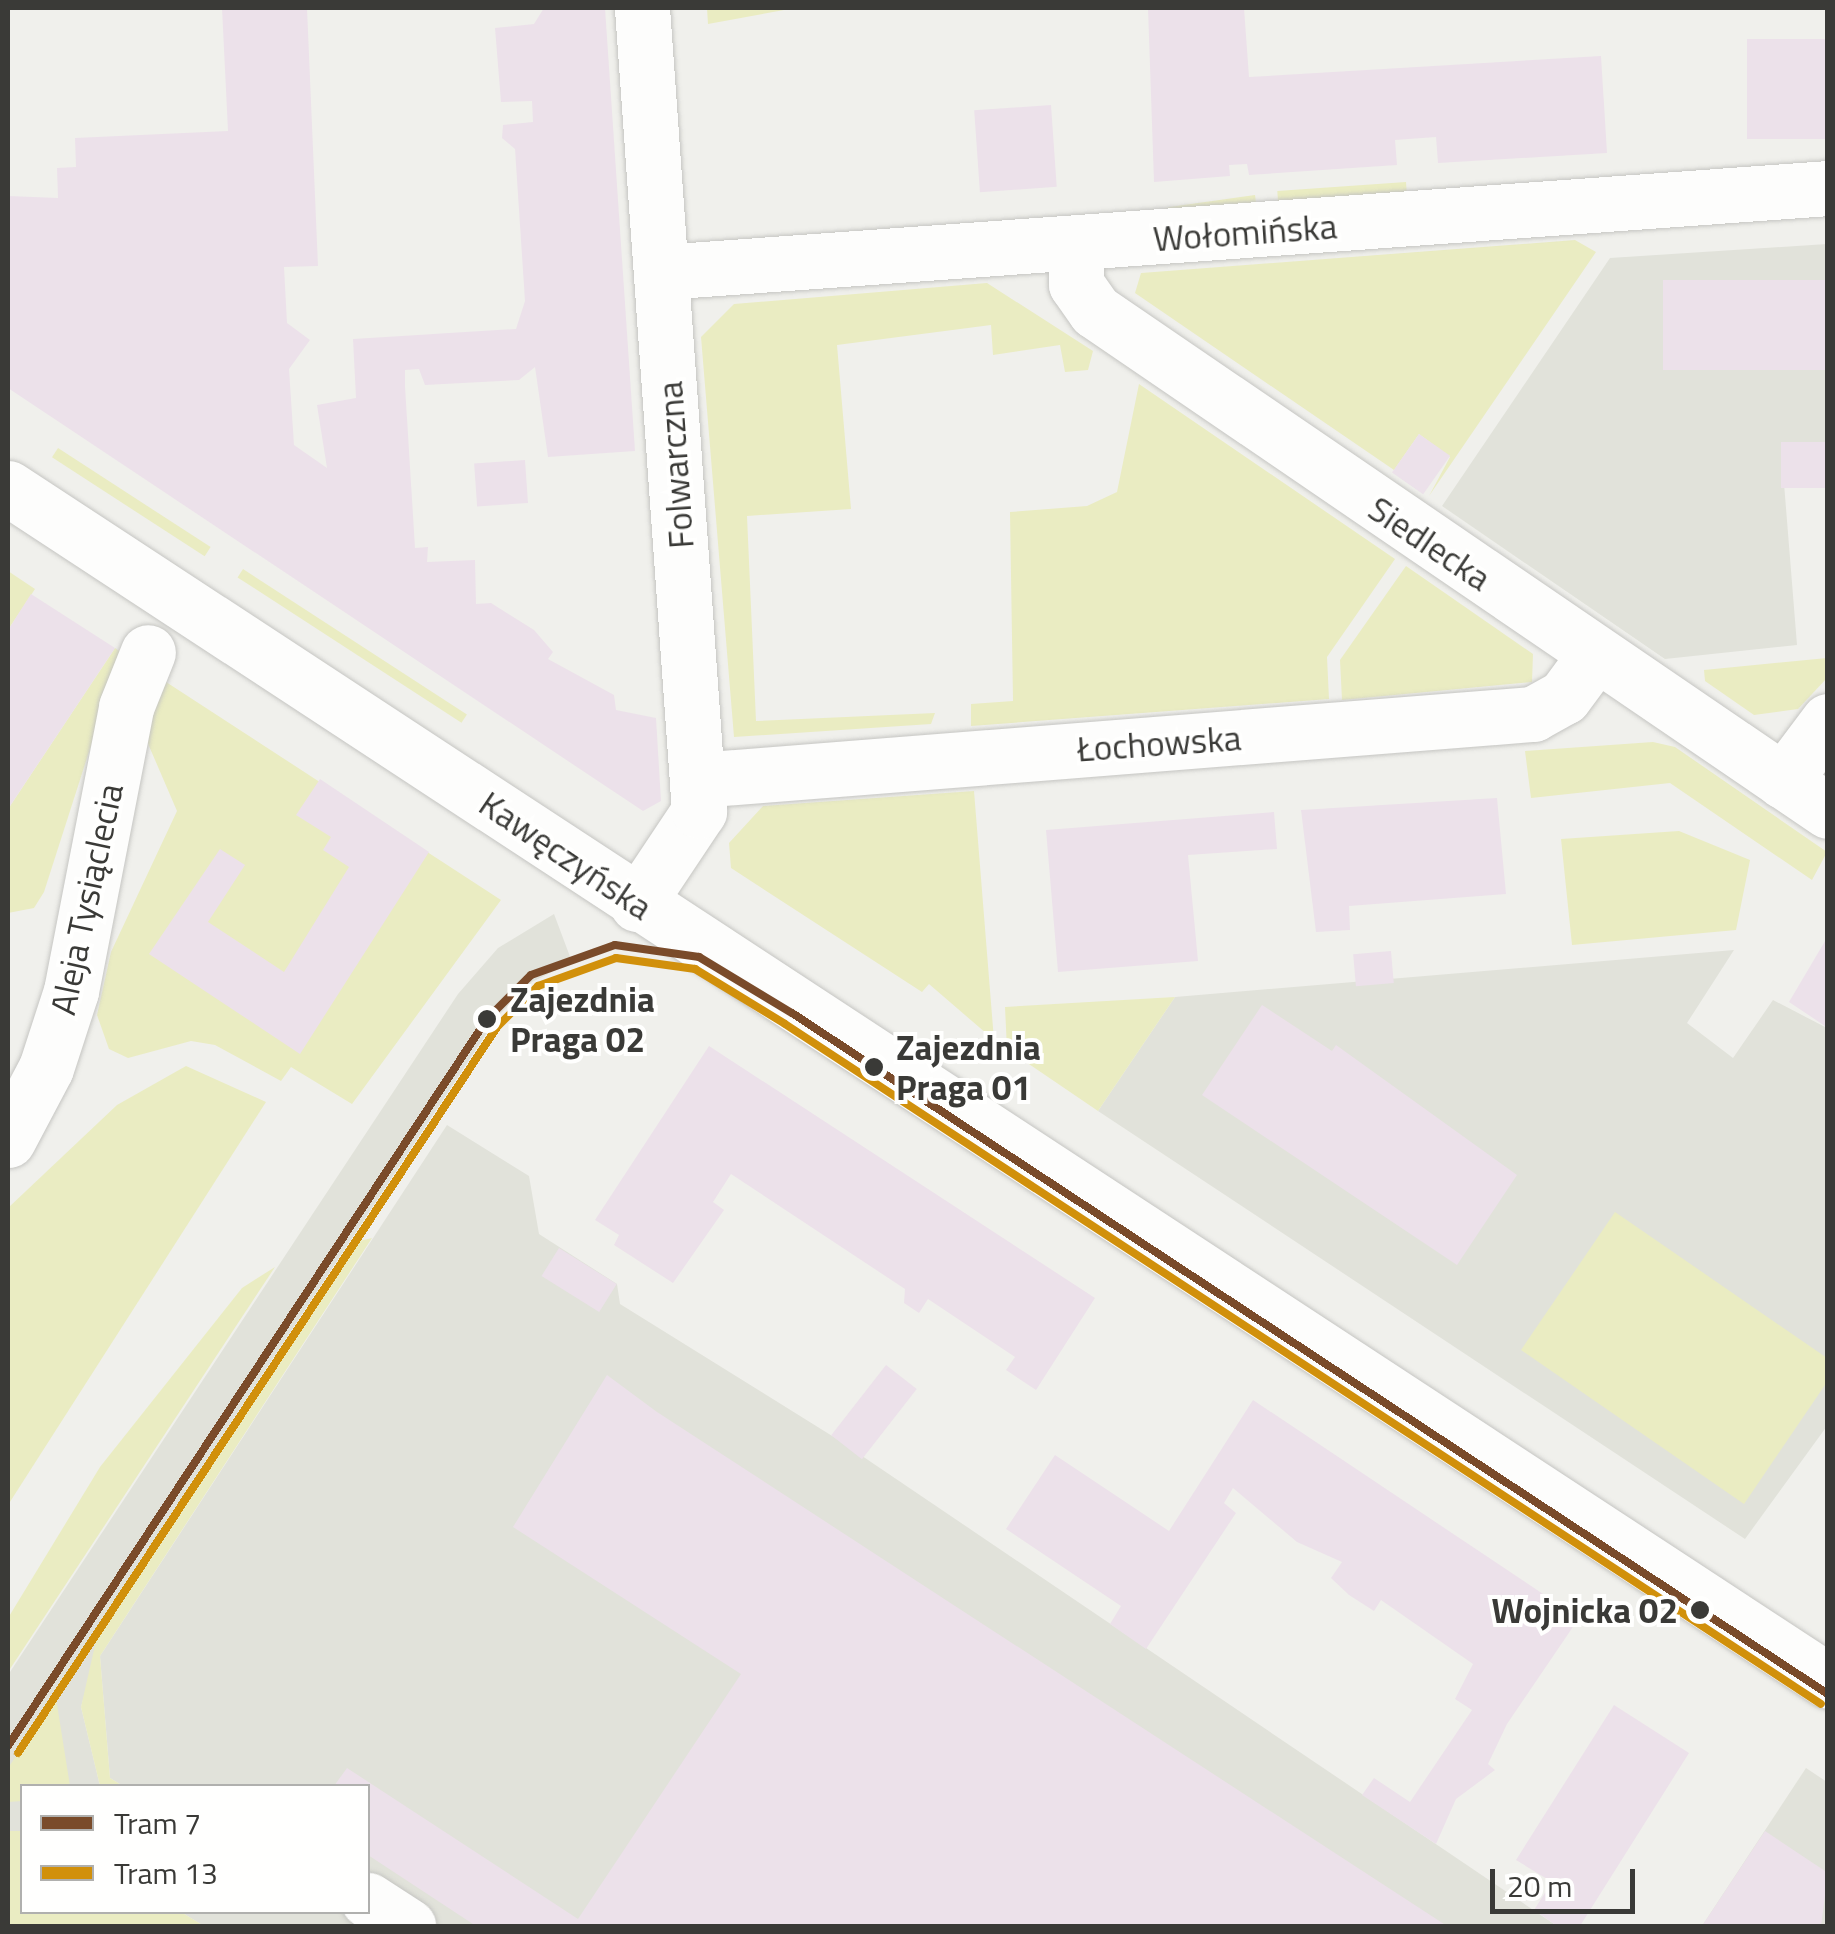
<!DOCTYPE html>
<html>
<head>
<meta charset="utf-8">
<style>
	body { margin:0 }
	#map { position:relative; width:1835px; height:1934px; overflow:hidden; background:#f0f0ec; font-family:"Titillium Web",sans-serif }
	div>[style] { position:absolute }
	.built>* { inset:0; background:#e1e2da }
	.green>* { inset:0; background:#eaecc2; transform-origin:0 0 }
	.building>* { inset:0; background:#ece1ea; transform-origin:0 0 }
	.roads { filter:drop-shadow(0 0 2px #c5c5c2) drop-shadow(0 0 2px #c5c5c2) }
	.minor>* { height:55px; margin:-27.5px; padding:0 27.5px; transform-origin:27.5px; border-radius:27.5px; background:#fdfdfc }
	.tram-1>* { height:8px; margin:-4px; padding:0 4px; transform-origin:4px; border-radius:4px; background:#7a4b2a }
	.tram-2>* { height:8px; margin:-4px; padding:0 4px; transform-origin:4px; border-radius:4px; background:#d1900b }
	.dots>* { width:28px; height:28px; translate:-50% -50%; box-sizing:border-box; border:5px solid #fffffe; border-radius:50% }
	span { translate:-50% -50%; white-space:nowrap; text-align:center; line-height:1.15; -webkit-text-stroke:8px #fffffe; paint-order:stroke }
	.street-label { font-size:35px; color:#3a3a37 }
	.stop-label { font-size:35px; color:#3a3a37; font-weight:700 }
	.left { translate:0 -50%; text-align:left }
	.right { translate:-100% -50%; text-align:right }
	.frame { position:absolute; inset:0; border:10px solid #3a3a37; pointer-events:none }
	.legend { position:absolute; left:20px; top:1784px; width:350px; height:130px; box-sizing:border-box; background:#fffffe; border:2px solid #b0b0ae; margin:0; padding:12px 18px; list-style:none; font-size:30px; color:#3a3a37 }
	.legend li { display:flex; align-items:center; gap:20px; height:50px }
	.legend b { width:50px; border:2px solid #b0b0ae }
	.scale { position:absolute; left:1490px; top:1869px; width:145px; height:45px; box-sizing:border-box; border:5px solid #3a3a37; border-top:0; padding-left:12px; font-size:30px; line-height:35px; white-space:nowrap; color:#3a3a37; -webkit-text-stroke:8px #fffffe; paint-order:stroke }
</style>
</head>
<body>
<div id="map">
	<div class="built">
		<div style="clip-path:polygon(1827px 244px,1827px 442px,1781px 446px,1797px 645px,1665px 659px,1442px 506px,1610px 258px)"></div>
		<div style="clip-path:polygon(554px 914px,572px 962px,532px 982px,498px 1016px,108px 1610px,81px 1707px,100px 1786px,22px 1786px,22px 1831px,8px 1831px,8px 1675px,458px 994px,498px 948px)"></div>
		<div style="clip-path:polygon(1734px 950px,1687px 1023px,1733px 1058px,1773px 1000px,1827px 1028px,1827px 1426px,1745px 1539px,1098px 1111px,1175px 997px)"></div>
		<div style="clip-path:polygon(447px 1125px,529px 1176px,539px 1234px,617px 1284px,620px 1304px,837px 1439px,1557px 1926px,204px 1926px,181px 1912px,368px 1912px,368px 1786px,123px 1786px,110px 1778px,100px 1656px)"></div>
		<div style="clip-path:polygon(1806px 1768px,1827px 1782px,1827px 1926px,1702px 1926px)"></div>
	</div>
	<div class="green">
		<div style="clip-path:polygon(707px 8px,795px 8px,708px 24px)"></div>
		<div style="left:1406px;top:182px;width:15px;height:129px;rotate:86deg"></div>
		<div style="left:1255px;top:195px;width:15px;height:88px;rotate:82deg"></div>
		<div style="clip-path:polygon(1575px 240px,1596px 252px,1429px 496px,1450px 457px,1419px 434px,1394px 470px,1135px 293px,1141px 273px)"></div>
		<div style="clip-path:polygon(987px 283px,1093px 351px,1088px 370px,1065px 372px,1060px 345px,993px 355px,991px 325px,837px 345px,851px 509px,747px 516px,756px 721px,935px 713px,931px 724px,734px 737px,701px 337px,734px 304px)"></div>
		<div style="clip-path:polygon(1139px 384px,1395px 559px,1327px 657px,1329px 699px,971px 726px,971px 704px,1013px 701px,1010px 512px,1087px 506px,1117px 492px)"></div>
		<div style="left:58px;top:448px;width:182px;height:11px;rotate:33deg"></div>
		<div style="clip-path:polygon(1406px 566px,1533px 654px,1532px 682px,1342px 700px,1340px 660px)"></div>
		<div style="left:243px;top:569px;width:267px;height:10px;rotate:33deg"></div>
		<div style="clip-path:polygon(8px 571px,35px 589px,8px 630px)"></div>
		<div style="clip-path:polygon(115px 648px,121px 652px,44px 892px,34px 908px,8px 913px,8px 809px)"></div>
		<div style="clip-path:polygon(1827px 658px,1827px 678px,1798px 709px,1754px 715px,1705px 681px,1704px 670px)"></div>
		<div style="clip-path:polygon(163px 680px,501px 900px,352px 1104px,291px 1067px,281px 1081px,215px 1045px,191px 1041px,128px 1058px,109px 1049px,97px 1015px,111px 952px,177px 811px,146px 739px,143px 710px)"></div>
		<div style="clip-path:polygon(1653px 742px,1675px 747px,1827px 852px,1812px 880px,1670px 783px,1531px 798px,1525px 751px)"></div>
		<div style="clip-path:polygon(974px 791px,994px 1040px,929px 984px,922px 992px,731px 868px,729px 843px,763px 806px)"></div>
		<div style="clip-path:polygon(1679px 831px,1750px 860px,1736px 930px,1572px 945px,1561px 839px)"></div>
		<div style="clip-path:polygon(1175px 997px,1098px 1111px,1007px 1049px,1005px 1007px)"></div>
		<div style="clip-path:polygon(186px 1066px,266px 1102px,8px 1505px,8px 1208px,117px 1105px)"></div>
		<div style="clip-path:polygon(1615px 1212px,1827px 1358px,1827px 1382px,1744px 1504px,1521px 1350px)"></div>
		<div style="clip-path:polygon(372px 1238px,100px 1656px,110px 1778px,123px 1786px,100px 1786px,81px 1707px,98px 1632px,355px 1242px)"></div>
		<div style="clip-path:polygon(275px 1267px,8px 1672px,8px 1618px,100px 1467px,242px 1288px)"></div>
		<div style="clip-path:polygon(56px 1698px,70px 1786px,22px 1786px,22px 1801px,8px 1802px,8px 1768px)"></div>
		<div style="clip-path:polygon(8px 1831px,22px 1831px,22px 1912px,181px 1912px,204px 1926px,8px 1926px)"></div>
	</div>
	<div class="building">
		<div style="clip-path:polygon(222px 8px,307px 8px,318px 266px,284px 267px,287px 323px,310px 340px,289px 369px,294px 445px,327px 468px,317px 405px,356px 398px,353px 339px,516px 329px,525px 301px,515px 149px,502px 138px,503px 125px,533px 122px,532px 101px,501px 102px,495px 28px,534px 24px,544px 8px,605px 8px,635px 451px,548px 457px,535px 367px,519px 380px,425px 385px,419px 369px,405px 370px,405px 386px,415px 548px,428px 547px,427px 562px,475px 560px,476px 604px,491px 603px,534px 630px,553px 652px,548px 659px,614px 695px,616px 710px,656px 718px,661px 801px,643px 811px,8px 388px,8px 196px,58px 198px,57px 168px,76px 167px,75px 138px,228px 131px)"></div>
		<div style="clip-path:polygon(1148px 8px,1244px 8px,1249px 77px,1601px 56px,1607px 153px,1438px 163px,1436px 137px,1395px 140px,1397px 165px,1249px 175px,1247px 164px,1229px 165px,1230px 176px,1154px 182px)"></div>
		<div style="left:1828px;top:39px;width:100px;height:81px;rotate:90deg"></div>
		<div style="left:1051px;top:105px;width:82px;height:77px;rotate:86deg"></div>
		<div style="left:1828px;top:280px;width:90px;height:165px;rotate:90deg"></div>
		<div style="left:1419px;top:434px;width:38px;height:47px;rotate:35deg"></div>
		<div style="left:1828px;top:442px;width:46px;height:47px;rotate:90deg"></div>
		<div style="left:525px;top:460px;width:43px;height:51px;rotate:86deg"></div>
		<div style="clip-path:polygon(31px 594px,115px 648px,8px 809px,8px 630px)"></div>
		<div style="clip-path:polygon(320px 779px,429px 852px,300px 1054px,149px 954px,220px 849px,245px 865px,208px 922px,284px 972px,349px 867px,323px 850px,331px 837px,296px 815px)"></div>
		<div style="clip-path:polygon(1497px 798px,1506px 894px,1349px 906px,1350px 930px,1316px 932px,1301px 810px)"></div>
		<div style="clip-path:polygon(1274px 812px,1277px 849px,1188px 855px,1198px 961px,1058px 972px,1046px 830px)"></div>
		<div style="clip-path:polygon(1828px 936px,1828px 1028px,1789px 1002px)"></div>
		<div style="left:1391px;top:951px;width:32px;height:38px;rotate:85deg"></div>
		<div style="clip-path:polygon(1262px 1005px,1332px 1051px,1336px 1045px,1517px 1175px,1457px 1265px,1202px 1095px)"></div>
		<div style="clip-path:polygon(709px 1046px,1095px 1298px,1036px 1390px,1006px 1370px,1015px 1357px,928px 1299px,919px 1313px,904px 1303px,905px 1289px,731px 1174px,713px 1202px,724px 1210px,673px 1283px,614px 1245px,619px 1235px,595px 1220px)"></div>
		<div style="left:559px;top:1248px;width:68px;height:33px;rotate:32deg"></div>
		<div style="left:886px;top:1365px;width:39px;height:89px;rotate:38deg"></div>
		<div style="clip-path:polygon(607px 1375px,657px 1412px,1447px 1926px,476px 1926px,368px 1855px,368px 1786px,334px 1786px,347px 1768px,578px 1919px,741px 1674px,513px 1527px)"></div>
		<div style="clip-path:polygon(1253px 1400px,1579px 1618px,1507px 1724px,1488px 1764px,1495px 1770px,1456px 1799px,1436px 1844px,1362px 1795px,1374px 1778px,1410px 1802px,1472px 1710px,1455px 1699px,1473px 1664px,1381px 1600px,1374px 1611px,1349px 1595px,1331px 1578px,1342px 1562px,1297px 1542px,1233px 1488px,1224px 1503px,1236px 1513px,1146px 1649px,1110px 1624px,1121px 1606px,1006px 1529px,1055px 1455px,1169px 1531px)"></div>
		<div style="clip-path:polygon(1614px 1705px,1689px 1753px,1580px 1926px,1557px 1926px,1534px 1910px,1552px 1882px,1516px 1860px)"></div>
		<div style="clip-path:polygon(1765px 1831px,1828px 1873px,1821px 1926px,1702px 1926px)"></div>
	</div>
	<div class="roads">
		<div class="minor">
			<div style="left:1076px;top:245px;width:39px;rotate:90deg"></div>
			<div style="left:1076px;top:284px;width:33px;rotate:55deg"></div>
			<div style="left:1095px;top:311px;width:887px;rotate:34.3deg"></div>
			<div style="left:662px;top:272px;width:1169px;rotate:-4.12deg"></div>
			<div style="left:8px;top:488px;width:2176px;rotate:33.24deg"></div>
			<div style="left:698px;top:780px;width:838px;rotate:-4.52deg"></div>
			<div style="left:1533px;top:714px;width:35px;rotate:-29deg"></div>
			<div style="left:1564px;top:697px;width:52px;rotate:-53.6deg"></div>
			<div style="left:1783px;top:781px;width:75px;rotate:-53.1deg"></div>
			<div style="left:637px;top:904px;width:112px;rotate:-56.3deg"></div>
			<div style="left:699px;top:811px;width:805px;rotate:-94.06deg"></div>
			<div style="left:8px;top:1140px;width:81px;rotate:-62.2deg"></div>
			<div style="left:46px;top:1068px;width:81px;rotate:-72deg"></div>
			<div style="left:71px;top:991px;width:289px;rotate:-79deg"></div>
			<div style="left:126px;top:707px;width:59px;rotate:-68.2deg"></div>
			<div style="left:368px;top:1900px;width:48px;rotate:33deg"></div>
		</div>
	</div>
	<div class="tram-1">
		<div style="left:8px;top:1746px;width:871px;rotate:-56.62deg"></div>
		<div style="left:487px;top:1019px;width:62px;rotate:-45deg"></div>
		<div style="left:531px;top:975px;width:89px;rotate:-19.7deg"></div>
		<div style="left:615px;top:945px;width:85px;rotate:8.1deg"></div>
		<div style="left:699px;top:957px;width:109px;rotate:31.1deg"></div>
		<div style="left:792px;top:1013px;width:1240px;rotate:33.32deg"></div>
	</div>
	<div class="tram-2">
		<div style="left:18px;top:1753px;width:870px;rotate:-56.58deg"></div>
		<div style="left:497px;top:1027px;width:58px;rotate:-45deg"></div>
		<div style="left:538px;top:986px;width:83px;rotate:-19.7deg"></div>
		<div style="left:616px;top:958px;width:80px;rotate:7.9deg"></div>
		<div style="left:695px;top:969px;width:105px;rotate:31.4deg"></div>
		<div style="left:785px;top:1024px;width:1239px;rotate:33.28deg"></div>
	</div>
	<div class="dots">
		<div style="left:487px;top:1019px;background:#3a3a37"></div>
		<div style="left:874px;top:1067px;background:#3a3a37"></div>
		<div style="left:1700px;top:1610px;background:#3a3a37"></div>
	</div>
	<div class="street-label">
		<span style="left:1245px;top:232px;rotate:-4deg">Wołomińska</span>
		<span style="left:675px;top:465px;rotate:-94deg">Folwarczna</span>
		<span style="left:1430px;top:543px;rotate:34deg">Siedlecka</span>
		<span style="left:1159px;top:743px;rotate:-4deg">Łochowska</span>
		<span style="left:566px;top:855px;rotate:34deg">Kawęczyńska</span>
		<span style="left:86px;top:899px;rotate:-78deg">Aleja Tysiąclecia</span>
	</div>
	<div class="stop-label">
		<span class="left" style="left:510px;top:1019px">Zajezdnia<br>Praga 02</span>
		<span class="left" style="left:896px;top:1067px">Zajezdnia<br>Praga 01</span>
		<span class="right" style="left:1678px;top:1610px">Wojnicka 02</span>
	</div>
	<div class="frame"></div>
	<ul class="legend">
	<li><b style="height:12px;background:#7a4b2a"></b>Tram 7</li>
	<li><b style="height:12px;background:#d1900b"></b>Tram 13</li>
	</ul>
	<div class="scale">20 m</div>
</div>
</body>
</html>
